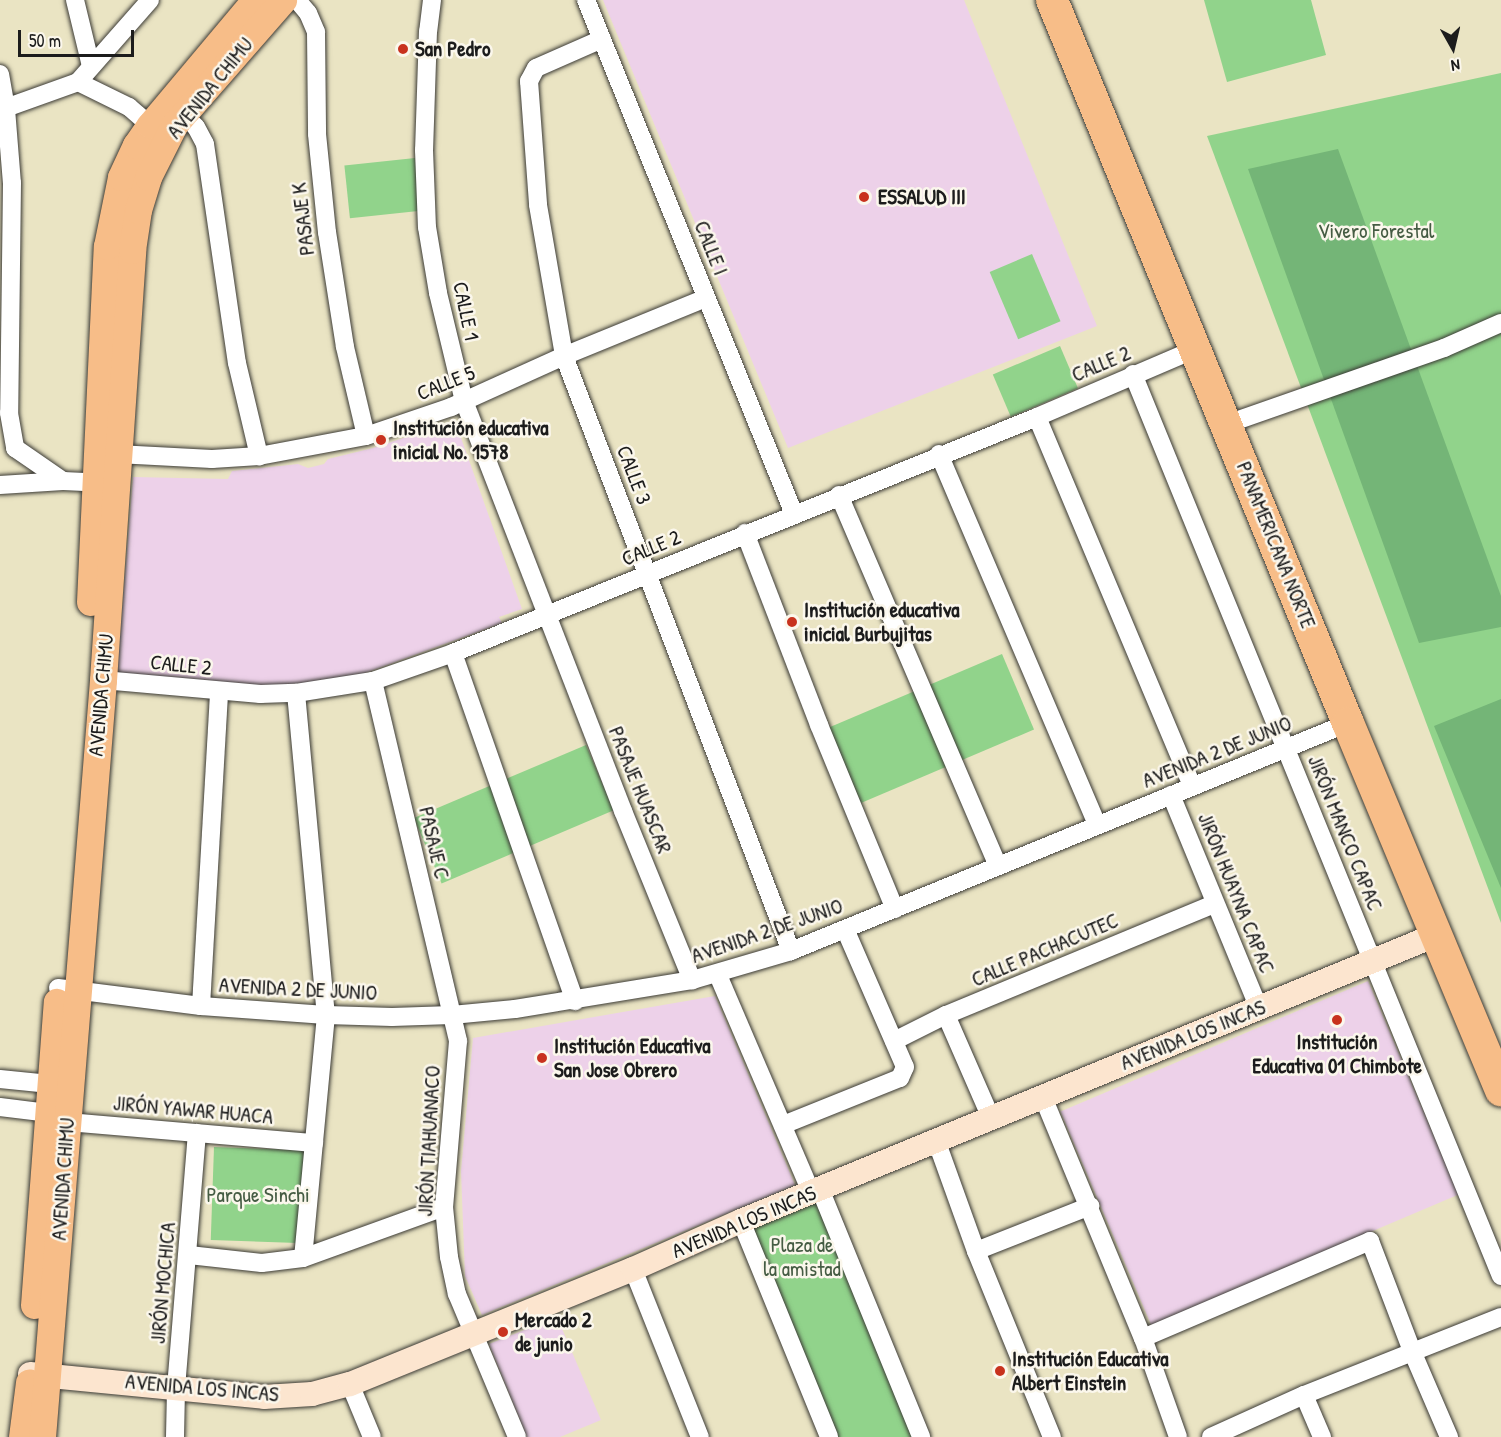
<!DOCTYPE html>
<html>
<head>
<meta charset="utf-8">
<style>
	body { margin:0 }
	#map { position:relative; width:1501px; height:1437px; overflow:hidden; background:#eae4c3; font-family:"Patrick Hand",sans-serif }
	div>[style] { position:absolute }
	.built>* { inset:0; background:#edd1e9; transform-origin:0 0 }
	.green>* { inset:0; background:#91d38b; transform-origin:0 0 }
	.forest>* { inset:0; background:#74b577 }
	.roads { filter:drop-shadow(0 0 2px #3b3a35) drop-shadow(0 0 2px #3b3a35) }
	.street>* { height:18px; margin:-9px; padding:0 9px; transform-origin:9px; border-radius:9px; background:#fff }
	.secondary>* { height:24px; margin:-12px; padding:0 12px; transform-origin:12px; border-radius:12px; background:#fce5cf }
	.primary>* { height:27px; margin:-13.5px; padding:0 13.5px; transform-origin:13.5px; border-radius:13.5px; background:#f7bd88 }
	.highway>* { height:32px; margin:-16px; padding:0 16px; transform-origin:16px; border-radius:16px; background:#f7bd88 }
	.dots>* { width:16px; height:16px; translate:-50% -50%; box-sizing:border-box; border:3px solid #fbf7ec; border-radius:50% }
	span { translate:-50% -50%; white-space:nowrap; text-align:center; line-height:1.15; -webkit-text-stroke:5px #fbf7ec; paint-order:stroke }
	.poi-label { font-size:21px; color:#1c1c1c; font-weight:700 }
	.left { translate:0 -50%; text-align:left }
	.street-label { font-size:21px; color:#1c1c1c }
	.park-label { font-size:21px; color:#455c43 }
	.north { position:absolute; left:1423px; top:18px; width:60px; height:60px; -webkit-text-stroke:4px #fbf7ec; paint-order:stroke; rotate:172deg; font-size:16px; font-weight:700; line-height:24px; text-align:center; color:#1c1c1c }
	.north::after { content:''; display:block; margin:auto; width:21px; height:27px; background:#1c1c1c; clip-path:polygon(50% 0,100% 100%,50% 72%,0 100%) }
	.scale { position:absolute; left:18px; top:30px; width:116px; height:27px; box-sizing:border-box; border:3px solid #1c1c1c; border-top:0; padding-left:8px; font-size:18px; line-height:21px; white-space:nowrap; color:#1c1c1c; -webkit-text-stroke:4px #fbf7ec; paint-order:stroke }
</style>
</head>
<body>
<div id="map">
	<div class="built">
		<div style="clip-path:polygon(603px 0,964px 0,1097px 326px,788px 448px)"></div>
		<div style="clip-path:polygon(455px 421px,522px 609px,499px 617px,502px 623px,354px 677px,280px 686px,208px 685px,117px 675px,133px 477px,228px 479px,232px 471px,298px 464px,308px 468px,324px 464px,328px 459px,373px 448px)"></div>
		<div style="left:1368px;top:981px;width:232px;height:334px;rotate:67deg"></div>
		<div style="clip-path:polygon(715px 996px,795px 1185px,482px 1315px,465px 1276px,461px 1171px,473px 1038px)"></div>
		<div style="clip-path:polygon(557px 1317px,601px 1420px,560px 1437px,527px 1437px,489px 1344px)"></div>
	</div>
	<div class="green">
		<div style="clip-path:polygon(1204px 0,1311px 0,1326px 55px,1227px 82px)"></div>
		<div style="clip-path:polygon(1501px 73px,1501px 923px,1207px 136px)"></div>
		<div style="left:415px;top:158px;width:53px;height:71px;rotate:84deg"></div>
		<div style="left:1032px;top:254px;width:73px;height:46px;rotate:67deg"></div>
		<div style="left:1060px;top:346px;width:46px;height:73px;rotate:67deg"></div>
		<div style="left:1002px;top:654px;width:82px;height:188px;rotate:67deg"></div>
		<div style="left:586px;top:745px;width:71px;height:187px;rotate:67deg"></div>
		<div style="left:214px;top:1147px;width:94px;height:93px;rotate:2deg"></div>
		<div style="clip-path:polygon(820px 1189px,921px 1437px,831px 1437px,741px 1221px)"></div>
	</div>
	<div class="forest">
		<div style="clip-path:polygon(1338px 149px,1501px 596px,1501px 627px,1419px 643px,1248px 169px)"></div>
		<div style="clip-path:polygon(1501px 699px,1501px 888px,1434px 726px)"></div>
	</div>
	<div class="roads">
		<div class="street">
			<div style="left:75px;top:0;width:68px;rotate:76.4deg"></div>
			<div style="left:297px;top:0;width:17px;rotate:50deg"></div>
			<div style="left:308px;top:13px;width:21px;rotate:67deg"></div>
			<div style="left:316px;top:32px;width:102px;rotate:89.4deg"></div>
			<div style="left:317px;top:134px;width:99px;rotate:84.2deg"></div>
			<div style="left:327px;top:232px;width:116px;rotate:81.1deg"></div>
			<div style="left:345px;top:347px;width:91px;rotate:76.7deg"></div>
			<div style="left:432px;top:0;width:31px;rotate:97deg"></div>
			<div style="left:428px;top:31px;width:119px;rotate:91.9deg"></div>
			<div style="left:424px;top:150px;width:77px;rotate:87.8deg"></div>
			<div style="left:427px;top:227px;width:67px;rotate:80.5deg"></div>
			<div style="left:438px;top:293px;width:111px;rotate:76.5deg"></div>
			<div style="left:464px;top:401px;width:440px;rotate:68.8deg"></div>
			<div style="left:623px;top:811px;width:183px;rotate:67.8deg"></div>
			<div style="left:586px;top:0;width:554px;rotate:67.97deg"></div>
			<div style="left:602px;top:39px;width:72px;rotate:156.3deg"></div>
			<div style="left:536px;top:68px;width:15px;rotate:118deg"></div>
			<div style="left:529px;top:81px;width:124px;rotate:85.8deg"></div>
			<div style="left:538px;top:205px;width:153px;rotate:80.2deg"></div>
			<div style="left:564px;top:356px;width:637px;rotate:69.12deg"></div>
			<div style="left:0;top:74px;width:36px;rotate:80deg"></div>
			<div style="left:6px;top:109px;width:74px;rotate:85.4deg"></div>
			<div style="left:12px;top:183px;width:230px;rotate:90.7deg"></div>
			<div style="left:9px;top:413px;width:36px;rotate:80deg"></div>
			<div style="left:15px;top:448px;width:58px;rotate:34.5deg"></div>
			<div style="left:78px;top:82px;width:109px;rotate:-48.7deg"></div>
			<div style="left:176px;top:107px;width:28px;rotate:45deg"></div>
			<div style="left:196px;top:127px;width:19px;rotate:62deg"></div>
			<div style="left:205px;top:144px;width:221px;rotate:81.7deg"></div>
			<div style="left:237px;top:363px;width:96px;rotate:76.7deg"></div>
			<div style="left:0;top:110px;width:83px;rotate:-19.7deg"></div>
			<div style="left:78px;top:82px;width:57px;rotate:26.1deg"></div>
			<div style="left:129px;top:107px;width:28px;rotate:41deg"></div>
			<div style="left:1133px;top:374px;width:974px;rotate:67.81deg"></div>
			<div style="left:1037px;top:417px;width:400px;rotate:67.2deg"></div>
			<div style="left:1227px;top:424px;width:230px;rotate:-19.3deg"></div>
			<div style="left:1444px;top:348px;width:62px;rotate:-23.7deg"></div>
			<div style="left:117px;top:454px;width:95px;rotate:3deg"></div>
			<div style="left:212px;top:459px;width:47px;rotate:-3.7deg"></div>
			<div style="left:259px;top:456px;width:109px;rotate:-10.6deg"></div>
			<div style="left:366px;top:436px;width:90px;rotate:-18.8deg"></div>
			<div style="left:451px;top:407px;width:124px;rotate:-24.3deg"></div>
			<div style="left:564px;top:356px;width:153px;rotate:-22.2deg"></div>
			<div style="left:939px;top:454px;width:402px;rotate:66.9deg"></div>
			<div style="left:0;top:485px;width:63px;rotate:-3.6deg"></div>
			<div style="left:63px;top:481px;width:43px;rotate:2.7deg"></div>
			<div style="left:839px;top:495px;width:404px;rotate:66.8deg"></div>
			<div style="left:745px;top:533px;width:206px;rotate:68.9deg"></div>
			<div style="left:819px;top:725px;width:199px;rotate:67.6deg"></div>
			<div style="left:453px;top:653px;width:369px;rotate:70.7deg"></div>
			<div style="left:103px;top:680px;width:158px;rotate:5.1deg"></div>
			<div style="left:260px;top:694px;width:36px;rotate:-2deg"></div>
			<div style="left:296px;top:693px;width:78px;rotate:-8.9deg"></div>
			<div style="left:373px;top:681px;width:85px;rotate:-19.3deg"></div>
			<div style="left:453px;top:653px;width:630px;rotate:-22deg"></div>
			<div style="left:1037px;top:417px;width:173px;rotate:-23.2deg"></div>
			<div style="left:373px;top:681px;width:370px;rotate:76.7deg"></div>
			<div style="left:458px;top:1041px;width:167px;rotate:94.8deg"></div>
			<div style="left:444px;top:1207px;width:50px;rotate:84.3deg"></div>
			<div style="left:449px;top:1257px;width:38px;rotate:78deg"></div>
			<div style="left:457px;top:1294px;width:155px;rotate:67.2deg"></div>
			<div style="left:296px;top:693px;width:323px;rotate:84.7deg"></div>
			<div style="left:326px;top:1015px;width:244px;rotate:95.4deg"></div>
			<div style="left:1171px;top:795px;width:230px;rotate:67.6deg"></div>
			<div style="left:718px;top:975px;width:236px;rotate:66.8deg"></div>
			<div style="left:58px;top:988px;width:144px;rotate:7.2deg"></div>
			<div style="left:201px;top:1006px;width:125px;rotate:4.1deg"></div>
			<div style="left:326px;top:1015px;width:66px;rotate:1.7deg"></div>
			<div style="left:392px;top:1017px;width:60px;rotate:-1.9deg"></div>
			<div style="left:452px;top:1015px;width:63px;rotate:-5.4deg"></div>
			<div style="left:515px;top:1009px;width:179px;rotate:-9.3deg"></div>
			<div style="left:692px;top:980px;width:103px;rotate:-16.3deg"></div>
			<div style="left:791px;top:951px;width:602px;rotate:-22.26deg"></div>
			<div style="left:201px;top:1006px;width:315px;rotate:-86.7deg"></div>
			<div style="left:946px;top:1015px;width:112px;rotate:66.4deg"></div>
			<div style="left:894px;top:1041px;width:58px;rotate:-26.6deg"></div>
			<div style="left:946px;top:1015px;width:290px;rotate:-22.5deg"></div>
			<div style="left:0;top:1079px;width:50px;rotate:5.7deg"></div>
			<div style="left:1043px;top:1097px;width:261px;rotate:67.5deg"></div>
			<div style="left:1143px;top:1338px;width:105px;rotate:70.5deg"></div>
			<div style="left:0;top:1107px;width:48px;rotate:7.1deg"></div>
			<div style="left:68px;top:1122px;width:247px;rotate:4.9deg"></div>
			<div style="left:783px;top:1125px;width:126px;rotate:-21.9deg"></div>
			<div style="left:900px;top:1078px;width:12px;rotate:-66deg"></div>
			<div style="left:905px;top:1067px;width:150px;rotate:-113.5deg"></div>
			<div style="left:936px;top:1140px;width:118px;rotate:70.2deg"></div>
			<div style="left:976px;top:1251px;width:201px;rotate:67.8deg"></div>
			<div style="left:820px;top:1189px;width:268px;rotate:67.8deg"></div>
			<div style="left:741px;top:1221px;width:233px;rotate:67.8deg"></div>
			<div style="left:976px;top:1251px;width:123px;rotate:-21.5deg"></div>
			<div style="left:189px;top:1255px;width:73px;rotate:6.3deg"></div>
			<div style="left:262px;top:1263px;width:41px;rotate:-7deg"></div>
			<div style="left:303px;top:1258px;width:150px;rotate:-19.9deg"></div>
			<div style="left:633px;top:1269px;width:181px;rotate:68.3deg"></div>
			<div style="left:1143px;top:1338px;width:247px;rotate:-23.1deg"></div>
			<div style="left:1370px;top:1241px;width:118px;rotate:69.1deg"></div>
			<div style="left:1412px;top:1351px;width:94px;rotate:66.7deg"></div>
			<div style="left:350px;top:1384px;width:57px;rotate:67.5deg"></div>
			<div style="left:1304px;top:1395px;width:46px;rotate:66.8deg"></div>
			<div style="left:175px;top:1437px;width:49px;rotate:-88.8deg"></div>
			<div style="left:176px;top:1388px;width:256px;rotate:-85.3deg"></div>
			<div style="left:1211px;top:1437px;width:102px;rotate:-24.3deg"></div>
			<div style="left:1304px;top:1395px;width:212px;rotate:-21.6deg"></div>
		</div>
		<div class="secondary">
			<div style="left:30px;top:1374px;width:235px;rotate:5.6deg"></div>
			<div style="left:264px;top:1397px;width:48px;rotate:-3.6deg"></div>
			<div style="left:312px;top:1394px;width:39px;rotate:-15deg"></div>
			<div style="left:350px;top:1384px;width:305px;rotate:-22.1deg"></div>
			<div style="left:633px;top:1269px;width:118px;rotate:-24deg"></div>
			<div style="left:741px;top:1221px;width:752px;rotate:-22.37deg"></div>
		</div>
		<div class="primary">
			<div style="left:90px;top:602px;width:356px;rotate:-87.3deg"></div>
			<div style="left:107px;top:246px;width:70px;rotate:-78.5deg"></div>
			<div style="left:121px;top:177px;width:35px;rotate:-65deg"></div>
			<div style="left:136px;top:145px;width:24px;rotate:-55deg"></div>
			<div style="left:150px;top:125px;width:163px;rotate:-50deg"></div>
			<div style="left:34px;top:1305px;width:304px;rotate:-85.7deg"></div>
			<div style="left:22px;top:1437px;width:55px;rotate:-82.7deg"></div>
			<div style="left:42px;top:1437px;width:759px;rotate:-85.39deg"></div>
			<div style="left:103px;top:680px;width:431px;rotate:-86.1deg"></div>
			<div style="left:132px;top:250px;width:40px;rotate:-81.5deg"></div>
			<div style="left:138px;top:210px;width:34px;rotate:-73deg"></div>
			<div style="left:148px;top:177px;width:58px;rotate:-63.4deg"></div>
			<div style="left:174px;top:125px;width:166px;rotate:-48.9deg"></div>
		</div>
		<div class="highway">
			<div style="left:1052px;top:0;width:781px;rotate:67.74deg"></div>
			<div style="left:1348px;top:723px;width:398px;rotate:67.4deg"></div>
		</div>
	</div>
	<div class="dots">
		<div style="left:403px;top:49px;background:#c8321e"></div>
		<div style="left:864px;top:197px;background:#c8321e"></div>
		<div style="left:381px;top:440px;background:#c8321e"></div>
		<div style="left:792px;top:622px;background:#c8321e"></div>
		<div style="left:1337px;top:1020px;background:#c8321e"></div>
		<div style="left:542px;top:1058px;background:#c8321e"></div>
		<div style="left:503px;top:1332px;background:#c8321e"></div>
		<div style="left:1000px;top:1371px;background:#c8321e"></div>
	</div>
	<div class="poi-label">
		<span class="left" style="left:415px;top:49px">San Pedro</span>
		<span class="left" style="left:878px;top:197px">ESSALUD III</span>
		<span class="left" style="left:393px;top:440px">Institución educativa<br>inicial No. 1578</span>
		<span class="left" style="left:804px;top:622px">Institución educativa<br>inicial Burbujitas</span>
		<span style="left:1337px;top:1054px">Institución<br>Educativa 01 Chimbote</span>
		<span class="left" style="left:554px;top:1058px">Institución Educativa<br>San Jose Obrero</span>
		<span class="left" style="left:515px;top:1332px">Mercado 2<br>de junio</span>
		<span class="left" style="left:1012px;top:1371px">Institución Educativa<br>Albert Einstein</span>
	</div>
	<div class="street-label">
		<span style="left:210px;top:88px;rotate:-51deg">AVENIDA CHIMU</span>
		<span style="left:303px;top:219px;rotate:-97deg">PASAJE K</span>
		<span style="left:711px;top:248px;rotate:68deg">CALLE I</span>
		<span style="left:466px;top:311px;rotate:78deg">CALLE 1</span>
		<span style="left:1101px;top:364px;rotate:-23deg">CALLE 2</span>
		<span style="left:446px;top:383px;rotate:-22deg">CALLE 5</span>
		<span style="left:634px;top:475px;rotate:69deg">CALLE 3</span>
		<span style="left:1276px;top:545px;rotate:68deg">PANAMERICANA NORTE</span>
		<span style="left:651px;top:548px;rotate:-23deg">CALLE 2</span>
		<span style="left:181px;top:665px;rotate:6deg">CALLE 2</span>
		<span style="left:101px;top:695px;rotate:-85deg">AVENIDA CHIMU</span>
		<span style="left:1217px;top:752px;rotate:-22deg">AVENIDA 2 DE JUNIO</span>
		<span style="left:640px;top:790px;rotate:68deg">PASAJE HUASCAR</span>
		<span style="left:1345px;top:833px;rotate:68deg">JIRÓN MANCO CAPAC</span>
		<span style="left:434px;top:843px;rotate:77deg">PASAJE C</span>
		<span style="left:1236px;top:893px;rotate:68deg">JIRÓN HUAYNA CAPAC</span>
		<span style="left:767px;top:931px;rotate:-19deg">AVENIDA 2 DE JUNIO</span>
		<span style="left:1045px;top:950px;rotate:-23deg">CALLE PACHACUTEC</span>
		<span style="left:298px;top:989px;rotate:3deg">AVENIDA 2 DE JUNIO</span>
		<span style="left:1193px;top:1035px;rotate:-22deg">AVENIDA LOS INCAS</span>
		<span style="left:193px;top:1110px;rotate:5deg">JIRÓN YAWAR HUACA</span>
		<span style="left:429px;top:1141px;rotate:-87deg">JIRÓN TIAHUANACO</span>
		<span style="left:63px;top:1179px;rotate:-86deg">AVENIDA CHIMU</span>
		<span style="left:744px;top:1222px;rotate:-23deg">AVENIDA LOS INCAS</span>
		<span style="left:163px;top:1283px;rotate:-85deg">JIRÓN MOCHICA</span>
		<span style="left:202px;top:1388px;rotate:5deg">AVENIDA LOS INCAS</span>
	</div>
	<div class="park-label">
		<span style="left:1376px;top:231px">Vivero Forestal</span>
		<span style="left:258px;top:1195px">Parque Sinchi</span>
		<span style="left:802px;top:1257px">Plaza de<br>la amistad</span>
	</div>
	<div class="north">N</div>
	<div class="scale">50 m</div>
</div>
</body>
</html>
